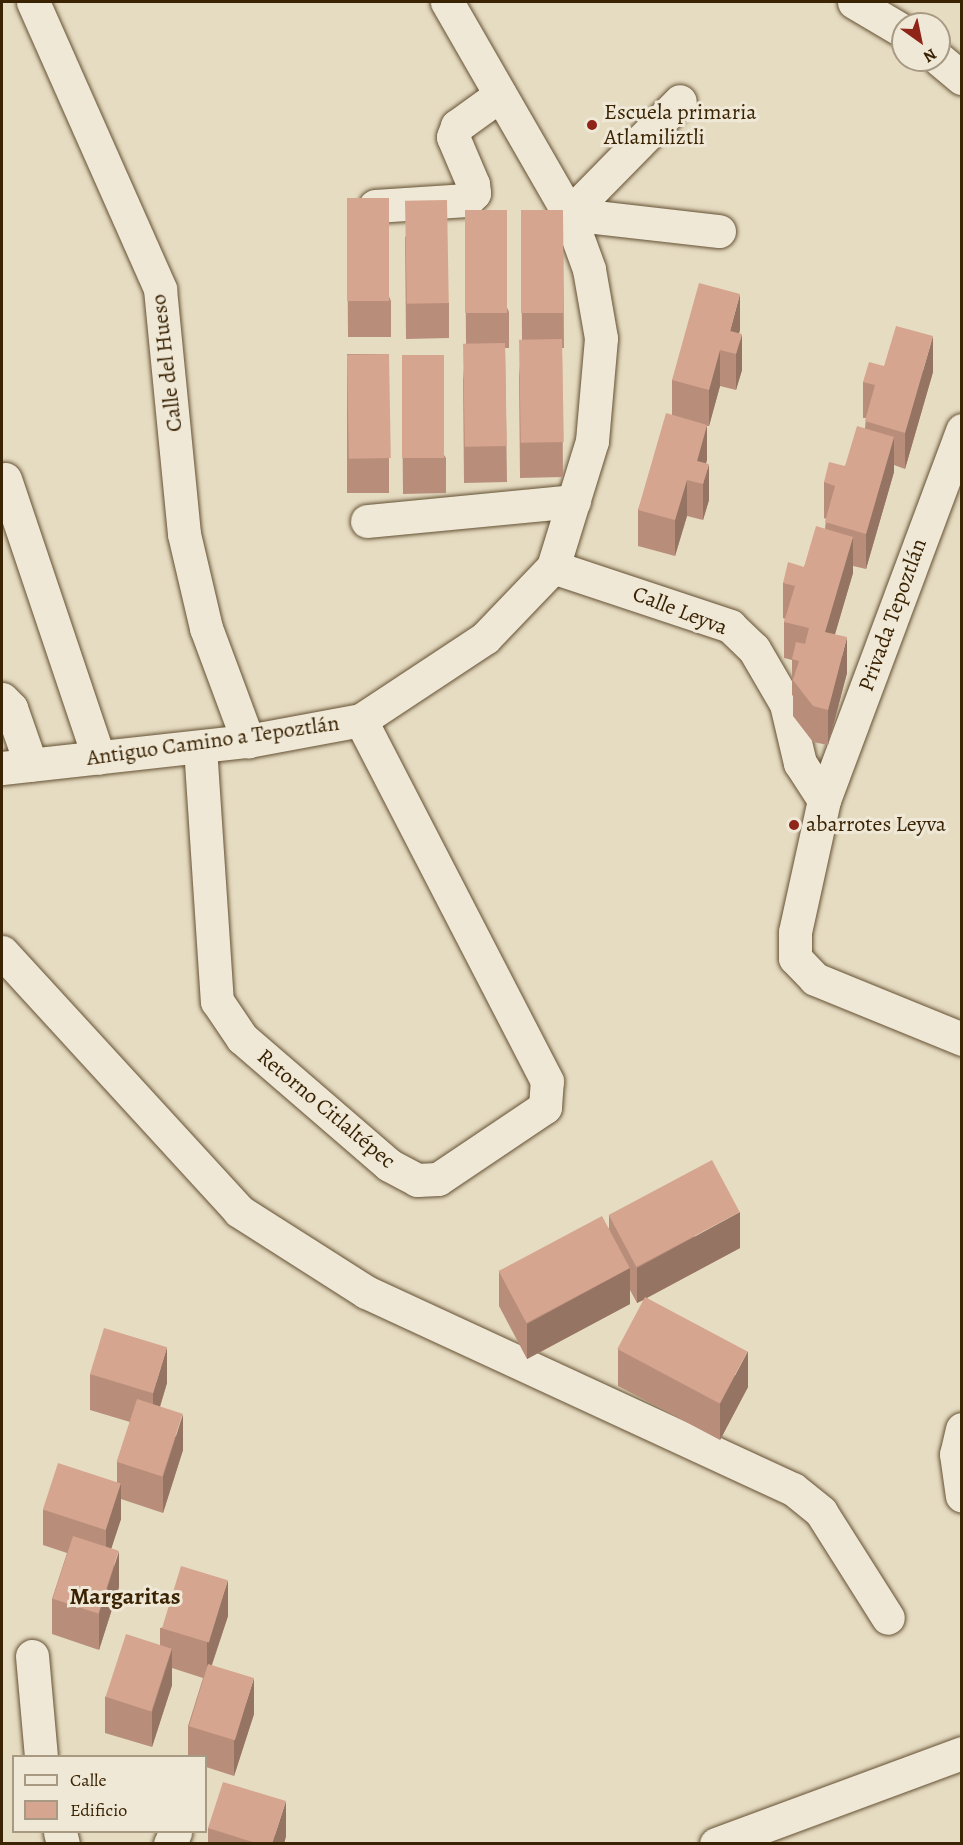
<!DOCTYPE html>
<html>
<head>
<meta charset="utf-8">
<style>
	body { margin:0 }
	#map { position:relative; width:963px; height:1845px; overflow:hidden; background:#e6dcc2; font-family:Alegreya,serif }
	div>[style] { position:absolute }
	.roads { filter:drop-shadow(0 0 2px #655133) drop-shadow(0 0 2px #655133) }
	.minor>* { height:33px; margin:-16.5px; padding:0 16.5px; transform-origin:16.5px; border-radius:16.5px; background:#efe8d7 }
	.wall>* { inset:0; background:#b88e7b; transform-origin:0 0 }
	.shaded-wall>* { inset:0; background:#967464 }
	.building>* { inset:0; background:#d6a58f; transform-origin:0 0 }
	.dots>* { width:16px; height:16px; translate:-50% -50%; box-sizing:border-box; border:3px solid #efe8d7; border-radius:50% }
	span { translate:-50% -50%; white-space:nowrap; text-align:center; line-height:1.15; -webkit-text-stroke:6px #efe8d7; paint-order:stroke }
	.poi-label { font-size:22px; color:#3a2303 }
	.left { translate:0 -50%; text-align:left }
	.street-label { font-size:22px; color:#3a2303 }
	.neighbourhood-label { font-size:24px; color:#3a2303; font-weight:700 }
	.frame { position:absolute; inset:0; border:3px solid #3a2303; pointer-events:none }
	.legend { position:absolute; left:12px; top:1755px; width:195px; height:78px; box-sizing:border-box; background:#efe8d7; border:2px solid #a79982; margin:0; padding:8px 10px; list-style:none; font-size:18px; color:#3a2303 }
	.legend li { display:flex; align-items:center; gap:12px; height:30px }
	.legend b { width:30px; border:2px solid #a79982 }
	.north { position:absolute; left:891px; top:12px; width:60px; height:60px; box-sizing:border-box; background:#efe8d7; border:2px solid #a79982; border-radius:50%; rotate:147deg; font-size:16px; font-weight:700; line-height:24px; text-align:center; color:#3a2303 }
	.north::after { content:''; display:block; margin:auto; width:21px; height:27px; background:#8f2418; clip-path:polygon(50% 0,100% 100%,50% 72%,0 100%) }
</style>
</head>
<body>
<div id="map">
	<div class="roads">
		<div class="minor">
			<div style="left:33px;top:2px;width:314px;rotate:66.1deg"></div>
			<div style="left:160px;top:289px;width:246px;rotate:84.4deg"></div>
			<div style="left:184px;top:534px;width:97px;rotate:76.8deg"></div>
			<div style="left:206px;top:628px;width:121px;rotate:69.6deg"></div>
			<div style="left:854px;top:2px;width:57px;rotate:30.6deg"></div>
			<div style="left:939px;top:59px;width:30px;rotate:40deg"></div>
			<div style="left:375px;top:206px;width:92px;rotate:-3.7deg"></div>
			<div style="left:467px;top:200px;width:10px;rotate:-45deg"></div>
			<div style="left:474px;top:193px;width:9px;rotate:-96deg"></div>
			<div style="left:473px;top:184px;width:51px;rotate:-113.1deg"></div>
			<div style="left:453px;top:137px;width:12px;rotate:-70deg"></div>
			<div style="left:457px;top:126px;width:53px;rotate:-35.8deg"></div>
			<div style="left:569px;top:214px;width:158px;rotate:-45.5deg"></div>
			<div style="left:569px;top:214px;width:151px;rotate:6.5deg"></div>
			<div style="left:5px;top:479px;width:294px;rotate:71.4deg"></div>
			<div style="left:367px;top:521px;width:208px;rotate:-5.5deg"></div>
			<div style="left:553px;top:567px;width:187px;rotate:18.4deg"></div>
			<div style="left:730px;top:626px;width:33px;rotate:44deg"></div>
			<div style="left:754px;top:649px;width:64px;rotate:59.8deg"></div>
			<div style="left:786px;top:704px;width:61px;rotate:76.7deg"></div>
			<div style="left:800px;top:763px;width:44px;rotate:57deg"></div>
			<div style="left:824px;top:800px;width:135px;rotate:102.4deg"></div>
			<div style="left:795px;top:932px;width:26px;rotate:90deg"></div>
			<div style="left:795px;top:958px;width:29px;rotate:46deg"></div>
			<div style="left:815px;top:979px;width:159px;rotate:22.2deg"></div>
			<div style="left:2px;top:699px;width:13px;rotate:45deg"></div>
			<div style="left:11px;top:708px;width:60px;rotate:70.7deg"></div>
			<div style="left:200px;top:747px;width:255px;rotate:86.2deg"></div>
			<div style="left:217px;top:1001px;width:45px;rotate:56deg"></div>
			<div style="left:242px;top:1038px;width:194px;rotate:40.8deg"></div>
			<div style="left:389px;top:1165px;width:32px;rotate:28deg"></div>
			<div style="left:417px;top:1180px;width:21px;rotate:-3deg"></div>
			<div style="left:438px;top:1179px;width:129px;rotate:-33.9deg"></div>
			<div style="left:545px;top:1107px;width:26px;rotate:-86deg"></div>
			<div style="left:547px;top:1081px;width:406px;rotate:-117.3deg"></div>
			<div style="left:2px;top:768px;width:247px;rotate:-6.3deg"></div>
			<div style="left:248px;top:741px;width:115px;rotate:-10.5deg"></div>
			<div style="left:361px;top:720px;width:149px;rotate:-33.5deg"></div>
			<div style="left:485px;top:638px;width:98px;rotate:-46.2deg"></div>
			<div style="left:553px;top:567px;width:132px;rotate:-72.8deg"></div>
			<div style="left:592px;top:441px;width:103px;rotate:-85deg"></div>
			<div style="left:601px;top:338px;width:70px;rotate:-99.9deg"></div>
			<div style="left:589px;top:269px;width:59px;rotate:-110deg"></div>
			<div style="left:569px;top:214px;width:245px;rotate:-119.9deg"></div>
			<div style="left:824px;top:800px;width:395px;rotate:-69.5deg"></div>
			<div style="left:2px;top:952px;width:351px;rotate:47.5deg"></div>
			<div style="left:239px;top:1211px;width:151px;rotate:32.5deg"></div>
			<div style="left:366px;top:1292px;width:470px;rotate:24.8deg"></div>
			<div style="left:793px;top:1489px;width:36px;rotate:39deg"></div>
			<div style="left:821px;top:1512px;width:125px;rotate:57.7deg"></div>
			<div style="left:962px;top:1429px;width:26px;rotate:103deg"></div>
			<div style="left:956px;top:1454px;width:42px;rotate:81.9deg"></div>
			<div style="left:32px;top:1656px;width:100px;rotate:84.9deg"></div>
			<div style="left:60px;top:1832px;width:12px;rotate:76deg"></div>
			<div style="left:170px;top:1844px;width:13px;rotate:-67deg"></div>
			<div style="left:716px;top:1844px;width:262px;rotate:-20.3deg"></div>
		</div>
	</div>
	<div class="wall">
		<div style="clip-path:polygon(347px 198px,391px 301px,391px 337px,348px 337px)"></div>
		<div style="clip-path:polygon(465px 210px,509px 312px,509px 348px,505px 348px,507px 482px,464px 483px,463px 380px,466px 344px)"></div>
		<div style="clip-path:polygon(521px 210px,563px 210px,564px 348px,562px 348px,563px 477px,520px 478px,519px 376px,522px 340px)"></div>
		<div style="clip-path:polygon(405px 236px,449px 303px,449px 338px,406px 339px)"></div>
		<div style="clip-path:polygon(740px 330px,739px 333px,742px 370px,736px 390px,720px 386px,709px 426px,707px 426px,707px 460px,706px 463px,709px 500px,703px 520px,687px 516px,675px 556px,638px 546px,638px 510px,672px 415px,672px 380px)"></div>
		<div style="left:389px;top:354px;width:139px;height:42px;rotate:90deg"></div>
		<div style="clip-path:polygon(884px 366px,933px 372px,905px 469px,894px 465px,894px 472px,866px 569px,853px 566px,853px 573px,835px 634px,847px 673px,828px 745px,813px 742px,793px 716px,793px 696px,792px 695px,792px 660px,784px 658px,784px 622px,785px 619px,783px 618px,783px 583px,804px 567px,825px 529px,826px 519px,824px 518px,824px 482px,845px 466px,865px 428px,866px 418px,863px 418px,863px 382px)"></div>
		<div style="clip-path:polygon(402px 391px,446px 458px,446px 493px,403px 494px)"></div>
		<div style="clip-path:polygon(609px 1215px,740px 1248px,647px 1298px,748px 1387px,720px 1440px,618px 1386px,618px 1350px,644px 1300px,637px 1303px,630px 1290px,630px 1304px,527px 1359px,499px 1306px,499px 1271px,609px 1228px)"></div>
		<div style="clip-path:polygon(90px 1374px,167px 1383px,160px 1407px,183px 1450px,163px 1513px,121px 1499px,121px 1519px,111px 1548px,119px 1587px,99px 1650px,52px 1634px,52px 1599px,67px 1553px,43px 1545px,43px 1510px,117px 1482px,117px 1462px,130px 1422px,90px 1410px)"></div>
		<div style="clip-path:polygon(228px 1616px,212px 1665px,254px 1714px,234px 1776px,206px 1767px,206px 1756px,188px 1756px,188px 1726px,203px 1678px,172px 1668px,172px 1685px,152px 1747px,105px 1733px,105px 1697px,160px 1645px,160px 1628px)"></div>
		<div style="clip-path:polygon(208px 1828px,286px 1836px,284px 1844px,208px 1844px)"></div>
	</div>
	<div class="shaded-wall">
		<div style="clip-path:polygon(740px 294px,740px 330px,733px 354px,730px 331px)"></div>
		<div style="clip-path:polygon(742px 334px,742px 370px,736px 390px,736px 354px)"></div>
		<div style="clip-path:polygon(933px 336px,933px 372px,905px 469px,905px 433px)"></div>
		<div style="clip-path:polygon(720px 350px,720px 386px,709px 426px,709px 390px)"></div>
		<div style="clip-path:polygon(707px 425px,707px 460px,700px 484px,697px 461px)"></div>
		<div style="clip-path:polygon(894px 437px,894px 472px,866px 569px,866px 534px)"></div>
		<div style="clip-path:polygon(709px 464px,709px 500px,703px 520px,703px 484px)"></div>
		<div style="clip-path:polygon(687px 480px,687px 516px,675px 556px,675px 520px)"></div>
		<div style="clip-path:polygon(853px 537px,853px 573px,825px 668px,825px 632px)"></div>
		<div style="clip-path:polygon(847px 637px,847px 673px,828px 745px,828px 710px)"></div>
		<div style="clip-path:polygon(740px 1212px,740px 1248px,637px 1303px,637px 1268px)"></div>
		<div style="clip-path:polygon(630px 1268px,630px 1304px,527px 1359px,527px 1324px)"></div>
		<div style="clip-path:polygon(167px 1347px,167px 1383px,153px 1429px,153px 1393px)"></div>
		<div style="clip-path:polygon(748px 1351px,748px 1387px,720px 1440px,720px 1404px)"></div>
		<div style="clip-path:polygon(183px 1414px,183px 1450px,163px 1513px,163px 1477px)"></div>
		<div style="clip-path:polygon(121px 1483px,121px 1519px,106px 1565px,106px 1529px)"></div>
		<div style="clip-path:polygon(119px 1551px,119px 1587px,99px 1650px,99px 1614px)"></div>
		<div style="clip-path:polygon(228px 1580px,228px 1616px,207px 1679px,207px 1643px)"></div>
		<div style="clip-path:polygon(172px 1649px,172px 1685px,152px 1747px,152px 1712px)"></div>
		<div style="clip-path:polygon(254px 1678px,254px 1714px,234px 1776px,234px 1741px)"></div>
		<div style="clip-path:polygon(286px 1801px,286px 1836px,284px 1844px,272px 1844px)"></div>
	</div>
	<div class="building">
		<div style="left:347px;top:198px;width:42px;height:103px"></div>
		<div style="left:447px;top:200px;width:103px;height:42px;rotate:89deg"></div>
		<div style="left:465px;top:210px;width:42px;height:103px"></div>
		<div style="left:521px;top:210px;width:42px;height:103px"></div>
		<div style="clip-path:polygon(699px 283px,740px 294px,730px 331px,742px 334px,736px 354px,720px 350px,709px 390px,672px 380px)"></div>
		<div style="clip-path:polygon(896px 326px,933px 336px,905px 433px,865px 421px,875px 385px,863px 382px,869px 362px,884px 366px)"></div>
		<div style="left:562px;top:339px;width:103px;height:43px;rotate:89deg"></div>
		<div style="left:505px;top:343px;width:103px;height:42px;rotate:89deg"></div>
		<div style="left:389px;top:354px;width:104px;height:42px;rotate:89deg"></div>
		<div style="left:402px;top:355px;width:42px;height:103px"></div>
		<div style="clip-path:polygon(666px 413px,707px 425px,697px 461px,709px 464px,703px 484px,687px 480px,675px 520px,638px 510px)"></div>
		<div style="clip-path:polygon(857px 426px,894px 437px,866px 534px,825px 522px,835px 486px,824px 482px,829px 462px,845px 466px)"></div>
		<div style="clip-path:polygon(816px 526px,853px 537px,825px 632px,847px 637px,828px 710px,813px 706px,793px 680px,799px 661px,792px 659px,796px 642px,805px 644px,809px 628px,784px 622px,795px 586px,783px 583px,788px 562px,804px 567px)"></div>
		<div style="left:712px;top:1160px;width:59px;height:117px;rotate:62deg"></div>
		<div style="left:602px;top:1216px;width:59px;height:117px;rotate:62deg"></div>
		<div style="left:645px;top:1297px;width:116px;height:59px;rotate:28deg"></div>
		<div style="left:104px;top:1328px;width:66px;height:48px;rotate:17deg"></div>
		<div style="left:137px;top:1399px;width:48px;height:66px;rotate:18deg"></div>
		<div style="left:58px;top:1463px;width:66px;height:49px;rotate:18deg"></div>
		<div style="left:73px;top:1536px;width:48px;height:66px;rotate:18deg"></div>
		<div style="left:181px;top:1566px;width:49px;height:65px;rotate:17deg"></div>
		<div style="left:126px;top:1634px;width:48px;height:66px;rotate:18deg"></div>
		<div style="left:208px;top:1664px;width:48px;height:65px;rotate:17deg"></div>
		<div style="clip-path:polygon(223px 1782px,286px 1801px,272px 1844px,259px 1844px,208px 1828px)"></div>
	</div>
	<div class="dots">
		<div style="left:592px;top:125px;background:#8f2418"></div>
		<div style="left:794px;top:825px;background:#8f2418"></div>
	</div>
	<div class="poi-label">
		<span class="left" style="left:604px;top:125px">Escuela primaria<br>Atlamiliztli</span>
		<span class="left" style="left:806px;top:825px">abarrotes Leyva</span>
	</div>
	<div class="street-label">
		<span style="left:167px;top:363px;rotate:-97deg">Calle del Hueso</span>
		<span style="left:680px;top:611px;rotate:21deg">Calle Leyva</span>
		<span style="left:893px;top:615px;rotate:-70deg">Privada Tepoztlán</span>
		<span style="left:213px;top:741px;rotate:-8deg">Antiguo Camino a Tepoztlán</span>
		<span style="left:326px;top:1109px;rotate:40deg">Retorno Citlaltépec</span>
	</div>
	<div class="neighbourhood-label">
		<span style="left:125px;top:1597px">Margaritas</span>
	</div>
	<div class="frame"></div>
	<ul class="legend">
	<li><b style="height:8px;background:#efe8d7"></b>Calle</li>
	<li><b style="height:16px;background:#d6a58f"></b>Edificio</li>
	</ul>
	<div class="north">N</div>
</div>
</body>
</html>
